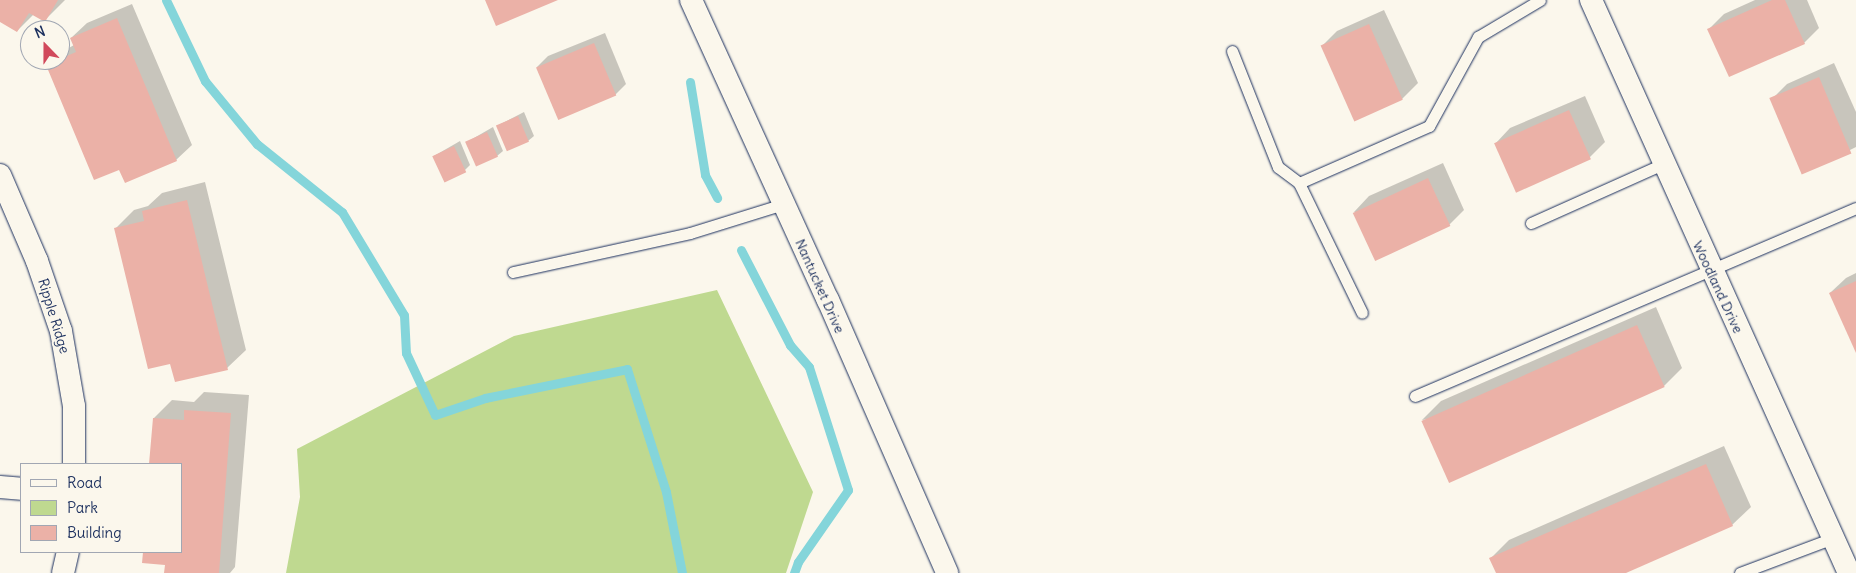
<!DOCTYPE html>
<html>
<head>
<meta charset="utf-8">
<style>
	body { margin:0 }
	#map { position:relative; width:1856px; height:573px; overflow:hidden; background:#fbf7ec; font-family:Delius,sans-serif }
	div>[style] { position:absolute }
	.green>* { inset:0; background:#bfd990 }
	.shadow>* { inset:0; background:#0003 }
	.stream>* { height:9px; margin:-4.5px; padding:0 4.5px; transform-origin:4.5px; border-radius:4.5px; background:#84d5da }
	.building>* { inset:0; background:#ebb1a7; transform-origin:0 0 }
	.roads { filter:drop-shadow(0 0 1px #1b2f5e) drop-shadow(0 0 1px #1b2f5e) }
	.lane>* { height:11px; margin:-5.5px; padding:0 5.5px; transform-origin:5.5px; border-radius:5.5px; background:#fbf7ec }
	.street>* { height:22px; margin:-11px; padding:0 11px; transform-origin:11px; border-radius:11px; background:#fbf7ec }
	span { translate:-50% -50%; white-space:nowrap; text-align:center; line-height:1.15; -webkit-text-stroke:4px #fbf7ec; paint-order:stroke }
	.street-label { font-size:14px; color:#1b2f5e }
	.legend { position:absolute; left:20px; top:463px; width:162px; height:90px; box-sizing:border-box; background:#fbf7ec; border:1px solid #a1a7b3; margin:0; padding:6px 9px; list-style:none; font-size:15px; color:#1b2f5e }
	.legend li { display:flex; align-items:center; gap:10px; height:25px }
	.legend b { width:25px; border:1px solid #a1a7b3 }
	.north { position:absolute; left:20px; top:20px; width:50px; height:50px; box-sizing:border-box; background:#fbf7ec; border:1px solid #a1a7b3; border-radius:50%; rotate:338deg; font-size:14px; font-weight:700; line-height:20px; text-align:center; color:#1b2f5e }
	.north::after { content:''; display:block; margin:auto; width:18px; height:22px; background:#d1495b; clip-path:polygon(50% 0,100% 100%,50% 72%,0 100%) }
</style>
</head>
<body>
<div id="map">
	<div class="green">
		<div style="clip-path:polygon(717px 290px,813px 492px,786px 573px,286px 573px,300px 497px,297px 449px,514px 336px)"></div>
	</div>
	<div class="shadow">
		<div style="clip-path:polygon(0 0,65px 0,45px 20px,34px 14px,17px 31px,0 21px)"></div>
		<div style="clip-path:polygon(1755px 0,1807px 0,1819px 28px,1804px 43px,1709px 29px,1724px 14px)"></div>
		<div style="clip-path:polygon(132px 4px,192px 145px,176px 160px,120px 168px,48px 65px,53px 60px,60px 60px,60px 53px,74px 45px,71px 38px,87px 23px)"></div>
		<div style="clip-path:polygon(1384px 10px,1418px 83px,1402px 99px,1355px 120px,1322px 46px,1337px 31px)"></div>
		<div style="clip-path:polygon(605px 33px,626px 84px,615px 95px,537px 67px,548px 56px)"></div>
		<div style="clip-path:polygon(1834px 63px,1856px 112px,1856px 147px,1804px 173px,1772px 99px,1787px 84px)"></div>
		<div style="clip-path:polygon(1585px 96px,1605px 142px,1590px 157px,1495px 144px,1510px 128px)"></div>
		<div style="clip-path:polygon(524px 112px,534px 136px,528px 141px,497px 126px)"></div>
		<div style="clip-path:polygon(493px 127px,503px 151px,497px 156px,467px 142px)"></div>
		<div style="clip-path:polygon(460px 141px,470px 165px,465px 170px,434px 156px)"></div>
		<div style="clip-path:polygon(1443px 163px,1464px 210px,1449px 225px,1354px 212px,1369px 196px)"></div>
		<div style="clip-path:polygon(205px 182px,246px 350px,227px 368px,116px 228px,134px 210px,148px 206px,162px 193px)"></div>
		<div style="clip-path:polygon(1856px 273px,1856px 349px,1830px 293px,1846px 278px)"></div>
		<div style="clip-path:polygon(1656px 307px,1682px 368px,1664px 386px,1422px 420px,1441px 401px)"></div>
		<div style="clip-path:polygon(204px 392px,249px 395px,235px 567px,230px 573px,166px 573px,166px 564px,143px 562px,144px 552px,181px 552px,181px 464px,150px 464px,154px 418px,172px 400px,194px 402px)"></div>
		<div style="clip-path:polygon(1724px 446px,1751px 507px,1732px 525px,1622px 573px,1497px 573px,1491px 558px,1509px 540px)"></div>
	</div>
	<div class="stream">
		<div style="left:166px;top:0;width:90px;rotate:64.3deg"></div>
		<div style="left:205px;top:81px;width:82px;rotate:50.5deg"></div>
		<div style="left:257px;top:144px;width:109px;rotate:38.7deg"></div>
		<div style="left:342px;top:212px;width:120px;rotate:59deg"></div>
		<div style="left:404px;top:315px;width:38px;rotate:87deg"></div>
		<div style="left:406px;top:353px;width:68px;rotate:64.9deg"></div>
		<div style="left:435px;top:415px;width:53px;rotate:-18.8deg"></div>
		<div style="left:485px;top:398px;width:145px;rotate:-11.5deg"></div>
		<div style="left:627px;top:369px;width:129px;rotate:72.4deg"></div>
		<div style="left:666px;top:492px;width:83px;rotate:78.8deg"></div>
		<div style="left:690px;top:82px;width:94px;rotate:80.8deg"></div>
		<div style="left:705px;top:175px;width:26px;rotate:62deg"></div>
		<div style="left:741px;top:250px;width:107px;rotate:62.7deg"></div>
		<div style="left:790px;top:345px;width:29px;rotate:49deg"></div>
		<div style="left:809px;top:367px;width:129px;rotate:72.4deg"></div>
		<div style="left:848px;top:490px;width:88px;rotate:124.8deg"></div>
		<div style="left:798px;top:562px;width:12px;rotate:110deg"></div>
	</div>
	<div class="building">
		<div style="clip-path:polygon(0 0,58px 0,45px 22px,29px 13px,17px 32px,0 22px)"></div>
		<div style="clip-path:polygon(485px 0,558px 0,496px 26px)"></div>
		<div style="clip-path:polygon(1772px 0,1785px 0,1805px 44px,1729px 77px,1707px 29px)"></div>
		<div style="clip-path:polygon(117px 18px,177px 161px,125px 183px,119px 170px,94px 180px,46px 65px,76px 52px,70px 38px)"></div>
		<div style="left:1369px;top:24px;width:83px;height:53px;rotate:66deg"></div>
		<div style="left:594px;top:43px;width:57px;height:63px;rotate:67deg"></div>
		<div style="left:1819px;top:77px;width:83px;height:54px;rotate:67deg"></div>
		<div style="left:1569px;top:110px;width:54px;height:82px;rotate:66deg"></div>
		<div style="left:518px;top:116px;width:28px;height:24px;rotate:67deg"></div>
		<div style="left:487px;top:132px;width:27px;height:24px;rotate:66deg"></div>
		<div style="left:454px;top:146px;width:29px;height:24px;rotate:65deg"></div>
		<div style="left:1428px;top:178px;width:53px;height:83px;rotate:65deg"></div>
		<div style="clip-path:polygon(187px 200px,228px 370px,175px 382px,170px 364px,148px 369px,114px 228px,144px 221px,142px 211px)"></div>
		<div style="clip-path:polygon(1856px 281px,1856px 353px,1829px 293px)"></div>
		<div style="left:1637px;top:325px;width:68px;height:236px;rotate:66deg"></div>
		<div style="clip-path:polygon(184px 410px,231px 413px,219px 573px,164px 573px,165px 565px,142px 563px,143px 552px,181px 552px,181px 464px,149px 464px,153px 418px,184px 420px)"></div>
		<div style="clip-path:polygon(1706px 464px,1733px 526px,1626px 573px,1496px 573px,1489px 558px)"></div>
	</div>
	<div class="roads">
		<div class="lane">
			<div style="left:1232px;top:51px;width:125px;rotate:68.4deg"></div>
			<div style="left:1278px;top:167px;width:26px;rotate:37deg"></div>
			<div style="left:1299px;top:183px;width:142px;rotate:-23.7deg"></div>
			<div style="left:1429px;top:126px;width:102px;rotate:-61.2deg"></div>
			<div style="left:1478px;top:37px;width:72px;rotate:-30.8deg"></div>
			<div style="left:1299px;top:183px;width:144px;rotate:64.1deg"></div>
			<div style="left:1531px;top:223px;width:145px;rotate:-24.1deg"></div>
			<div style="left:513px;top:272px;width:181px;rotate:-12.4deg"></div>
			<div style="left:690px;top:233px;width:97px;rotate:-17.3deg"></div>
			<div style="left:1415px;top:396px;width:479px;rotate:-23.1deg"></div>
			<div style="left:1740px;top:573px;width:99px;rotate:-20.6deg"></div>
		</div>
		<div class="street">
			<div style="left:691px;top:0;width:330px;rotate:65.5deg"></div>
			<div style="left:828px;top:300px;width:298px;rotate:66.4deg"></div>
			<div style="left:1591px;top:0;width:628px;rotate:65.76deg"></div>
			<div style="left:0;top:175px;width:94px;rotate:66.7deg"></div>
			<div style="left:37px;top:261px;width:74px;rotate:71.1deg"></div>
			<div style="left:61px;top:331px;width:76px;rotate:80.2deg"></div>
			<div style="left:74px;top:406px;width:58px;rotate:90deg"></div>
			<div style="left:0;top:487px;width:21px;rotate:5deg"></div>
			<div style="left:63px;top:573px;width:22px;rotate:-77deg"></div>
		</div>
	</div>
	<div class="street-label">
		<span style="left:820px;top:286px;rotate:66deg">Nantucket Drive</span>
		<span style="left:1718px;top:287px;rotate:65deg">Woodland Drive</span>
		<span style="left:54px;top:316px;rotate:73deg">Ripple Ridge</span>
	</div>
	<ul class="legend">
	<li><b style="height:6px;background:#fbf7ec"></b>Road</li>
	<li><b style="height:14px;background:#bfd990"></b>Park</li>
	<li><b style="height:14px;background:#ebb1a7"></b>Building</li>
	</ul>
	<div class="north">N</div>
</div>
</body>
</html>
